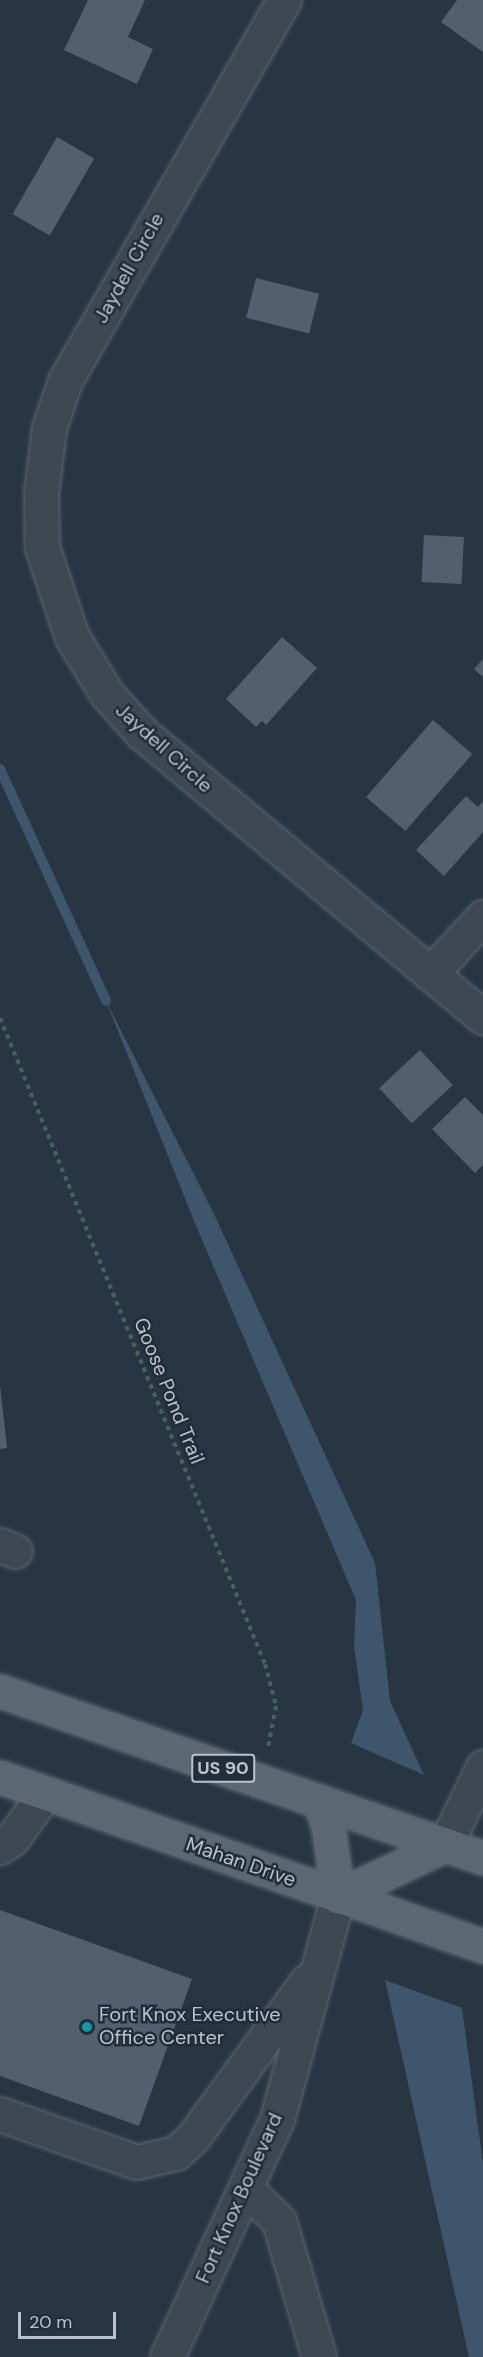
<!DOCTYPE html>
<html>
<head>
<meta charset="utf-8">
<style>
	body { margin:0 }
	#map { position:relative; width:483px; height:2357px; overflow:hidden; background:#283643; font-family:"DM Sans",sans-serif }
	div>[style] { position:absolute }
	.water>* { inset:0; background:#3f556c }
	.stream>* { height:10px; margin:-5px; padding:0 5px; transform-origin:5px; border-radius:5px; background:#3f556c }
	.building>* { inset:0; background:#515f6e; transform-origin:0 0 }
	.path>* { height:4px; margin-top:-2px; transform-origin:0; background:repeating-linear-gradient(90deg,#496061 0 4.5px,transparent 0 9px) }
	.roads { filter:drop-shadow(0 0 2px #5b6670) drop-shadow(0 0 2px #5b6670) }
	.minor>* { height:33px; margin:-16.5px; padding:0 16.5px; transform-origin:16.5px; border-radius:16.5px; background:#3d4853 }
	.major>* { height:33px; margin:-16.5px; padding:0 16.5px; transform-origin:16.5px; border-radius:16.5px; background:#5b6773 }
	.dots>* { width:16px; height:16px; translate:-50% -50%; box-sizing:border-box; border:3px solid #212d39; border-radius:50% }
	span { translate:-50% -50%; white-space:nowrap; text-align:center; line-height:1.15; -webkit-text-stroke:5px #212d39; paint-order:stroke }
	.shield-label span { padding:2px 4px; background:#212d39; border:2px solid; border-radius:4px; -webkit-text-stroke-width:0 }
	.shield-label { font-size:18px; color:#bac3cd; font-weight:700 }
	.street-label { font-size:20px; color:#bac3cd }
	.poi-label { font-size:20px; color:#bac3cd }
	.left { translate:0 -50%; text-align:left }
	.scale { position:absolute; left:18px; top:2312px; width:98px; height:27px; box-sizing:border-box; border:3px solid #bac3cd; border-top:0; padding-left:8px; font-size:18px; line-height:21px; white-space:nowrap; color:#bac3cd; -webkit-text-stroke:4px #212d39; paint-order:stroke }
</style>
</head>
<body>
<div id="map">
	<div class="water">
		<div style="clip-path:polygon(106px 1001px,214px 1214px,375px 1563px,390px 1701px,424px 1775px,351px 1743px,363px 1710px,354px 1646px,356px 1600px,194px 1221px)"></div>
		<div style="clip-path:polygon(385px 1980px,462px 2008px,483px 2164px,483px 2357px,469px 2357px)"></div>
	</div>
	<div class="stream">
		<div style="left:0;top:769px;width:255px;rotate:65.4deg"></div>
	</div>
	<div class="building">
		<div style="clip-path:polygon(88px 0,145px 0,128px 37px,153px 49px,137px 84px,64px 50px)"></div>
		<div style="clip-path:polygon(457px 0,483px 0,483px 52px,441px 22px)"></div>
		<div style="left:57px;top:137px;width:43px;height:89px;rotate:30deg"></div>
		<div style="left:256px;top:278px;width:65px;height:41px;rotate:14deg"></div>
		<div style="left:424px;top:535px;width:40px;height:47px;rotate:3deg"></div>
		<div style="clip-path:polygon(282px 637px,317px 668px,266px 725px,262px 721px,256px 727px,226px 699px)"></div>
		<div style="clip-path:polygon(483px 659px,483px 677px,474px 669px)"></div>
		<div style="left:433px;top:720px;width:52px;height:102px;rotate:41deg"></div>
		<div style="clip-path:polygon(466px 796px,478px 807px,483px 801px,483px 832px,444px 876px,416px 850px)"></div>
		<div style="left:420px;top:1050px;width:48px;height:56px;rotate:47deg"></div>
		<div style="clip-path:polygon(465px 1097px,483px 1115px,483px 1165px,475px 1173px,432px 1129px)"></div>
		<div style="clip-path:polygon(0 1385px,7px 1448px,0 1449px)"></div>
		<div style="clip-path:polygon(0 1910px,192px 1979px,139px 2126px,0 2076px)"></div>
	</div>
	<div class="path">
		<div style="left:0;top:1018px;width:698px;rotate:67.7deg"></div>
		<div style="left:265px;top:1664px;width:43px;rotate:75.3deg"></div>
		<div style="left:276px;top:1706px;width:43px;rotate:100.8deg"></div>
	</div>
	<div class="roads">
		<div class="minor">
			<div style="left:284px;top:0;width:439px;rotate:119.9deg"></div>
			<div style="left:65px;top:381px;width:50px;rotate:108.8deg"></div>
			<div style="left:49px;top:428px;width:66px;rotate:96.9deg"></div>
			<div style="left:41px;top:494px;width:53px;rotate:88.9deg"></div>
			<div style="left:42px;top:547px;width:95px;rotate:71.6deg"></div>
			<div style="left:72px;top:637px;width:67px;rotate:58.4deg"></div>
			<div style="left:107px;top:694px;width:52px;rotate:48.1deg"></div>
			<div style="left:142px;top:733px;width:444px;rotate:39.8deg"></div>
			<div style="left:430px;top:974px;width:78px;rotate:-47.1deg"></div>
			<div style="left:0;top:1545px;width:16px;rotate:22deg"></div>
			<div style="left:445px;top:1845px;width:87px;rotate:-64deg"></div>
			<div style="left:0;top:1847px;width:14px;rotate:-34deg"></div>
			<div style="left:12px;top:1839px;width:57px;rotate:-54.3deg"></div>
			<div style="left:0;top:2114px;width:144px;rotate:19.4deg"></div>
			<div style="left:136px;top:2162px;width:41px;rotate:-12.7deg"></div>
			<div style="left:176px;top:2153px;width:25px;rotate:-43deg"></div>
			<div style="left:194px;top:2136px;width:192px;rotate:-53.9deg"></div>
			<div style="left:245px;top:2188px;width:47px;rotate:44.1deg"></div>
			<div style="left:279px;top:2221px;width:142px;rotate:73.6deg"></div>
			<div style="left:167px;top:2357px;width:262px;rotate:-65.2deg"></div>
			<div style="left:277px;top:2119px;width:231px;rotate:-74.7deg"></div>
		</div>
		<div class="major">
			<div style="left:0;top:1691px;width:511px;rotate:19.07deg"></div>
			<div style="left:0;top:1777px;width:512px;rotate:19.28deg"></div>
			<div style="left:319px;top:1801px;width:27px;rotate:70deg"></div>
			<div style="left:328px;top:1826px;width:71px;rotate:81.9deg"></div>
			<div style="left:338px;top:1896px;width:119px;rotate:-25.5deg"></div>
		</div>
	</div>
	<div class="dots">
		<div style="left:87px;top:2027px;background:#0f9aa8"></div>
	</div>
	<div class="shield-label">
		<span style="left:223px;top:1768px">US 90</span>
	</div>
	<div class="street-label">
		<span style="left:129px;top:268px;rotate:-61deg">Jaydell Circle</span>
		<span style="left:164px;top:748px;rotate:42deg">Jaydell Circle</span>
		<span style="left:169px;top:1391px;rotate:68deg">Goose Pond Trail</span>
		<span style="left:241px;top:1862px;rotate:19deg">Mahan Drive</span>
		<span style="left:239px;top:2198px;rotate:-66deg">Fort Knox Boulevard</span>
	</div>
	<div class="poi-label">
		<span class="left" style="left:99px;top:2026px">Fort Knox Executive<br>Office Center</span>
	</div>
	<div class="scale">20 m</div>
</div>
</body>
</html>
